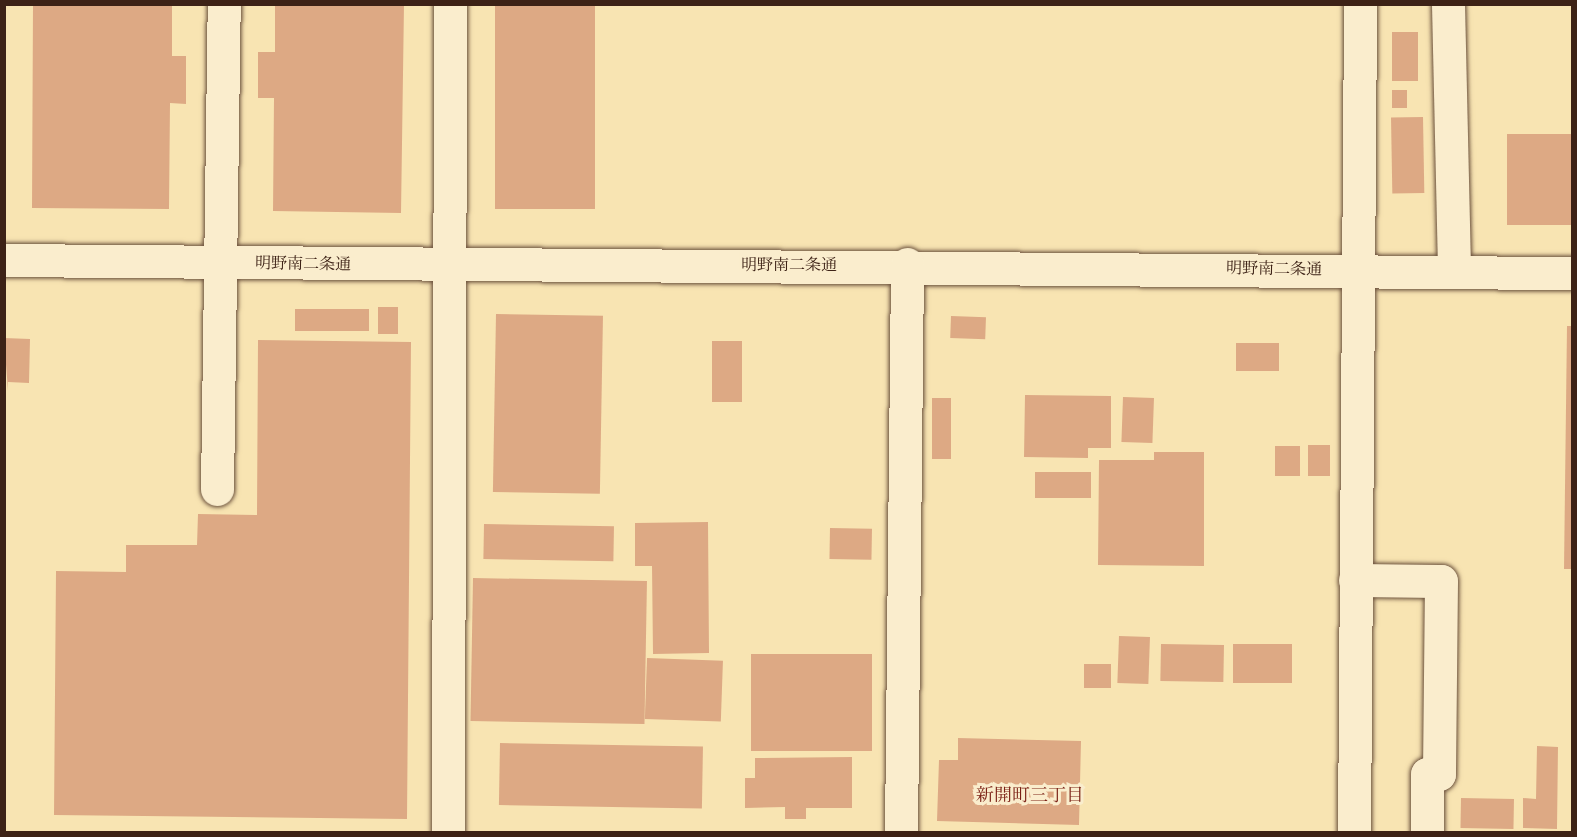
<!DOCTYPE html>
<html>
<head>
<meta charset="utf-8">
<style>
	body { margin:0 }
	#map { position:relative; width:1577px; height:837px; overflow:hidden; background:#f8e4b2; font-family:"Libre Caslon Text","Noto Serif JP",serif }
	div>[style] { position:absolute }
	.building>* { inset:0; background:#dda984; transform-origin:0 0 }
	.roads { filter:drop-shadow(0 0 2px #6c523d) drop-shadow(0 0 2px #6c523d) }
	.minor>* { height:33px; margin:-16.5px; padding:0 16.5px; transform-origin:16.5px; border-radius:16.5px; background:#faedcd }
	span { translate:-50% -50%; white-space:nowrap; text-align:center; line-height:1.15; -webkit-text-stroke:6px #faedcd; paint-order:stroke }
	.street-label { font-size:16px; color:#3d2216 }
	.neighbourhood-label { font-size:18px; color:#7a1f14 }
	.frame { position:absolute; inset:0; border:6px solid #3d2216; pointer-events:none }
</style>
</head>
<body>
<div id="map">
	<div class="building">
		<div style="clip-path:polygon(33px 4px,172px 4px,172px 56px,186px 56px,186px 104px,170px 103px,169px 209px,32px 208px)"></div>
		<div style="clip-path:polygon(275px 4px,404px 4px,401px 213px,273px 211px,274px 98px,258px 98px,258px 52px,275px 52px)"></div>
		<div style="left:495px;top:4px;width:100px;height:205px"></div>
		<div style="left:1392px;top:32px;width:26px;height:49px"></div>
		<div style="left:1392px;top:90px;width:15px;height:18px"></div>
		<div style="left:1423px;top:117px;width:76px;height:32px;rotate:89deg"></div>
		<div style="left:1507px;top:134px;width:65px;height:91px"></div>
		<div style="left:378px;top:307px;width:20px;height:27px"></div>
		<div style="left:295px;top:309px;width:74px;height:22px"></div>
		<div style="left:496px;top:314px;width:107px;height:178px;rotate:1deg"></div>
		<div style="left:951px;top:316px;width:35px;height:22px;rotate:2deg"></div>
		<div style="clip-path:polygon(1567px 326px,1572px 326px,1572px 569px,1564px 569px)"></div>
		<div style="clip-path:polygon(4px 338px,30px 339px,29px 383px,8px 382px,8px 391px)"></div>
		<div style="clip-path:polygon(258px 340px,411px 342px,407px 819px,54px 815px,56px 571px,126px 572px,126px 545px,197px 545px,198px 514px,257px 515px)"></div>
		<div style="left:712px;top:341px;width:30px;height:61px"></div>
		<div style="left:1236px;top:343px;width:43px;height:28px"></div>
		<div style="clip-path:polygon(1025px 395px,1111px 396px,1111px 448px,1088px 448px,1088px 458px,1024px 457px)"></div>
		<div style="left:1123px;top:397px;width:31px;height:45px;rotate:2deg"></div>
		<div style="left:932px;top:398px;width:19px;height:61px"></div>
		<div style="left:1308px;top:445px;width:22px;height:31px"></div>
		<div style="left:1275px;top:446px;width:25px;height:30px"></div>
		<div style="clip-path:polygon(1154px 452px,1204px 452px,1204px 566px,1098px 565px,1099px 460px,1154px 460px)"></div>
		<div style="left:1091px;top:472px;width:26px;height:56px;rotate:90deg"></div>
		<div style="clip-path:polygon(708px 522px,709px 653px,653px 654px,652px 566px,635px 566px,635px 523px)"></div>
		<div style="left:484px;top:524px;width:130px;height:35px;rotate:1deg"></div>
		<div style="left:830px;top:528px;width:42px;height:31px;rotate:1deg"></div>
		<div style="left:473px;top:578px;width:174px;height:143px;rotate:1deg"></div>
		<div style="left:1119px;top:636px;width:31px;height:47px;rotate:2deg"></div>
		<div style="left:1161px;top:644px;width:63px;height:37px;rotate:1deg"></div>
		<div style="left:1233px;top:644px;width:59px;height:39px"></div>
		<div style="left:751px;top:654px;width:121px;height:97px"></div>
		<div style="left:647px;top:658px;width:76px;height:61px;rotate:2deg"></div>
		<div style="left:1084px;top:664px;width:27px;height:24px"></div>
		<div style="clip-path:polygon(958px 738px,1081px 741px,1079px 825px,937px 821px,939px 760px,958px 760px)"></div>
		<div style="left:500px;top:743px;width:203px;height:62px;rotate:1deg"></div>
		<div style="clip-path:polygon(1537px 746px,1558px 747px,1557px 829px,1523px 828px,1523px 798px,1536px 799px)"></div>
		<div style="clip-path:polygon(852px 757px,852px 808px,806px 808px,806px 819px,785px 819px,785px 807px,745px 808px,745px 778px,755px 778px,755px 758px)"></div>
		<div style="left:1461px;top:798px;width:53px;height:30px;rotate:1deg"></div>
	</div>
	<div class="roads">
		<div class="minor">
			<div style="left:1448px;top:4px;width:267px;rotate:88.7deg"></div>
			<div style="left:4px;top:260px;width:1568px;rotate:0.48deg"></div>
			<div style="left:217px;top:489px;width:485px;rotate:-89.2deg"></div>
			<div style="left:1355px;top:580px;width:86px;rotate:0.7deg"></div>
			<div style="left:1441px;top:581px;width:193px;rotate:90.6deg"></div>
			<div style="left:1439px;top:774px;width:12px;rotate:180deg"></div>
			<div style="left:1427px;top:774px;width:58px;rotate:90deg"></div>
			<div style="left:448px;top:832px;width:828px;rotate:-89.86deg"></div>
			<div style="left:901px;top:832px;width:568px;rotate:-89.39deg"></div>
			<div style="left:1354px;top:832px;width:828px;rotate:-89.58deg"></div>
		</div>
	</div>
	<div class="street-label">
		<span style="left:303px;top:263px;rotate:1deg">明野南二条通</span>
		<span style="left:789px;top:264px">明野南二条通</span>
		<span style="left:1274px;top:268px;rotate:1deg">明野南二条通</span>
	</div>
	<div class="neighbourhood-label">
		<span style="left:1030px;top:795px">新開町三丁目</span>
	</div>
	<div class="frame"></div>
</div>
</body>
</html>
